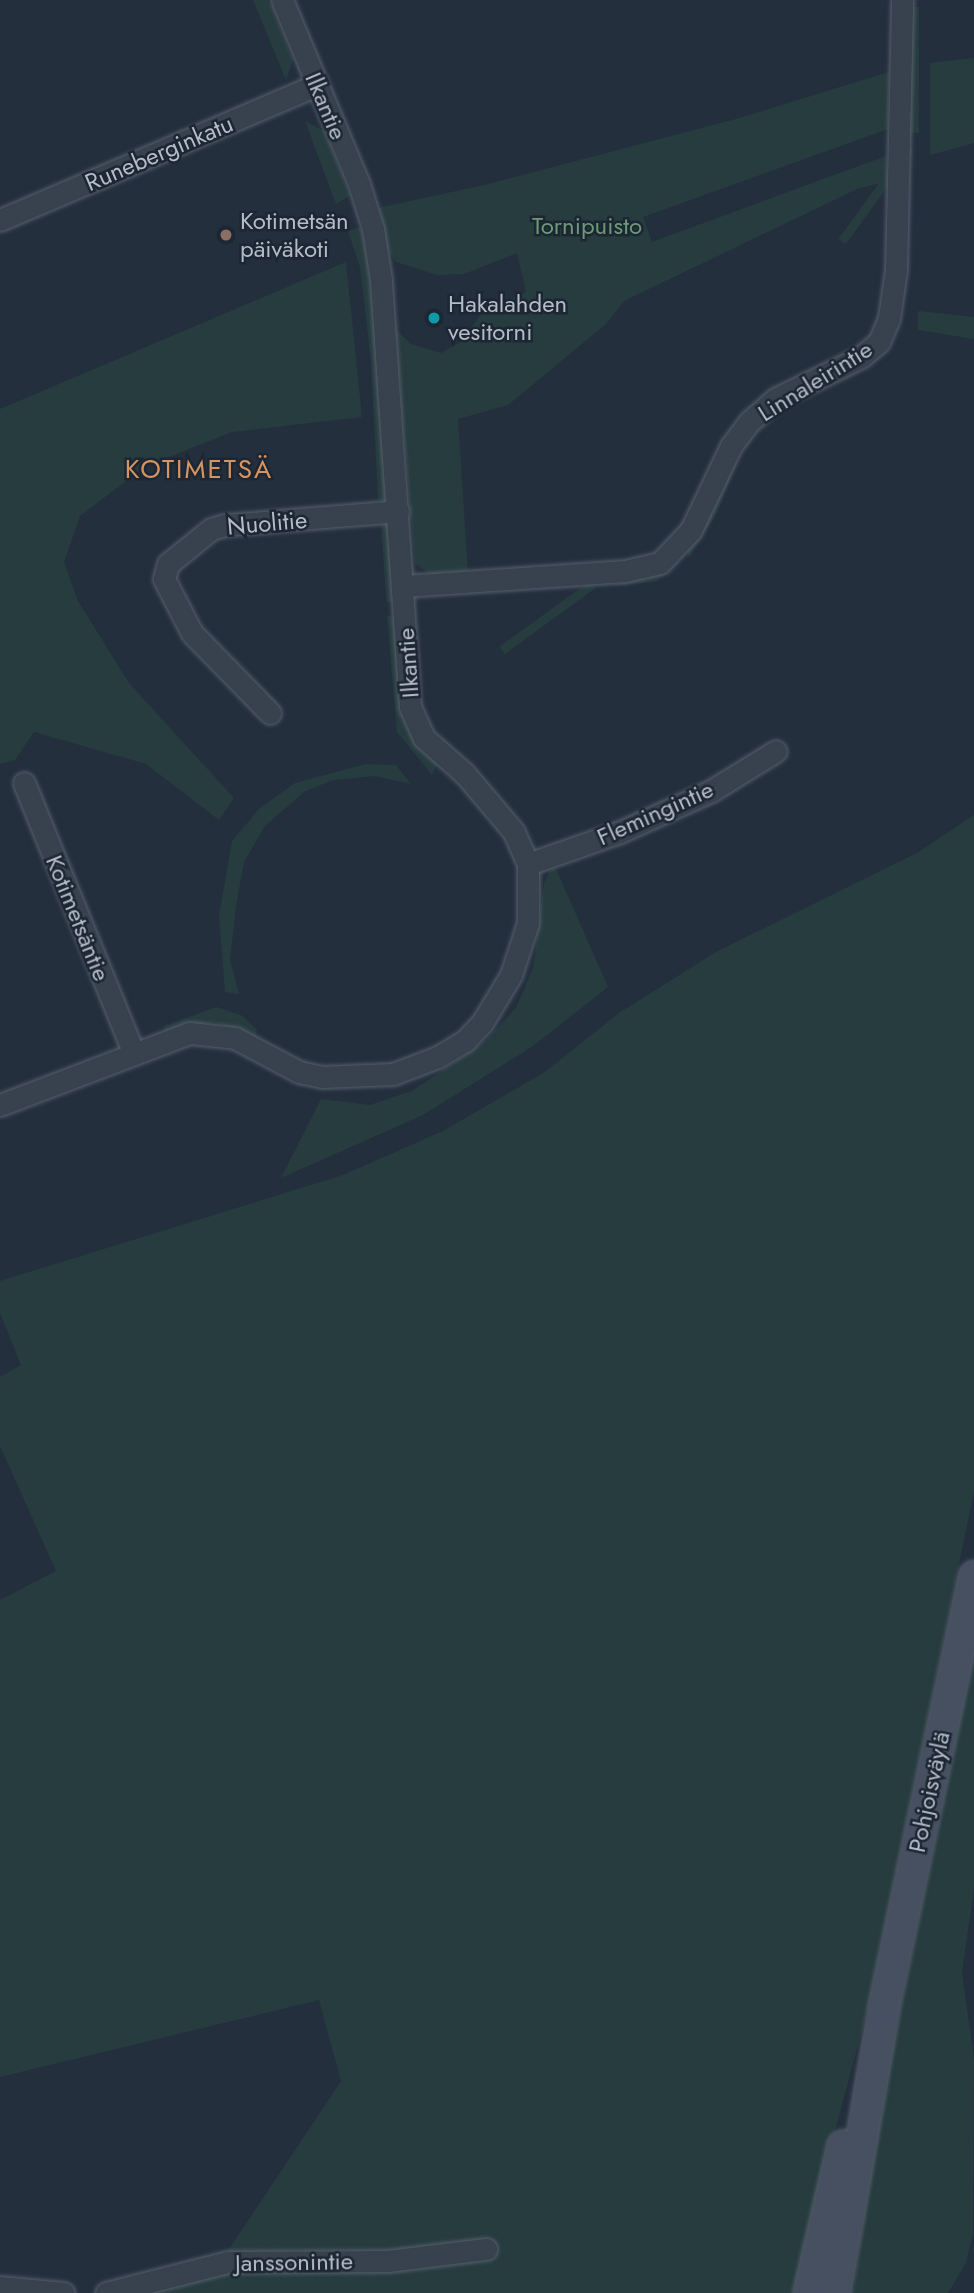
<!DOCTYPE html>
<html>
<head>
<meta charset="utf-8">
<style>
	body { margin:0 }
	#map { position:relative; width:974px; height:2293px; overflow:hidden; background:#242f3e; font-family:Jost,sans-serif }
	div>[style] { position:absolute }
	.green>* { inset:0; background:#263c3f; transform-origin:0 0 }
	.roads { filter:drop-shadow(0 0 2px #565f6c) drop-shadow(0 0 2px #565f6c) }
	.minor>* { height:21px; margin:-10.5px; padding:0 10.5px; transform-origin:10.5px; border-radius:10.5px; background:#38414e }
	.secondary>* { height:30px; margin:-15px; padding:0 15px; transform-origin:15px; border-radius:15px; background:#465061 }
	.dots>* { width:19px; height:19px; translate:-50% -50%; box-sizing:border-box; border:4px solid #1d2633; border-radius:50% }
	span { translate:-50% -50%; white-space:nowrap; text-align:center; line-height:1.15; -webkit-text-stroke:5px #1d2633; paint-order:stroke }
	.street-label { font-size:24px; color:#b4bcc9 }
	.poi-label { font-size:24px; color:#b4bcc9 }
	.left { translate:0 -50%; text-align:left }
	.park-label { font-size:24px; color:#6b9a76 }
	.neighbourhood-label { font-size:26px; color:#d59563; letter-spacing:2px }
</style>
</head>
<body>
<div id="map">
	<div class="green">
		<div style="clip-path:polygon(253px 0,268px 0,293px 60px,286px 80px)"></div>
		<div style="left:910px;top:7px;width:9px;height:126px"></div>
		<div style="clip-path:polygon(974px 58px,974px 143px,930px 155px,930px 63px)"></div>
		<div style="clip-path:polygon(889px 72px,888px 129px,643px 217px,652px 242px,886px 156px,888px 181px,857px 189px,624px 301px,606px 324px,508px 405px,458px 419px,468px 573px,434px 576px,415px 564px,395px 329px,411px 344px,441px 353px,461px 342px,482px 313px,526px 292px,517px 253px,464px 274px,437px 275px,396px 262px,387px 249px,378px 208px,484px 185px,736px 119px)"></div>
		<div style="clip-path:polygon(305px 121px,324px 131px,350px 196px,336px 204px)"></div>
		<div style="left:906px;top:146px;width:9px;height:115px;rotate:36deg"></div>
		<div style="clip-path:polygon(360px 227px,369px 255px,388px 499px,378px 501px,371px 362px,360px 267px,348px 231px)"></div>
		<div style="clip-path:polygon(346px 262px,362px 417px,232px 432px,146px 466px,80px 516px,64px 562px,78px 601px,129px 683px,234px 798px,219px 820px,146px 764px,34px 732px,15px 760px,0 764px,0 409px)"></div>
		<div style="clip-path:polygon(918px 311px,974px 317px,974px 339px,918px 330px)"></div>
		<div style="clip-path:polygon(732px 461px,737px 463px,717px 512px,689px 558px,686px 549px)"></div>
		<div style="left:389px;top:525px;width:77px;height:8px;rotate:86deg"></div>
		<div style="clip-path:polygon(665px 564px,673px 568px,655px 582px,611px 586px)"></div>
		<div style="left:590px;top:581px;width:9px;height:112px;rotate:54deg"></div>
		<div style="clip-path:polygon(394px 615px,403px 718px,413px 740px,437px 764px,432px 775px,397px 732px,387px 616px)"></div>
		<div style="clip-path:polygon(366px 764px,396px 765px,411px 784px,375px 776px,333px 780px,304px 792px,265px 826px,244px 862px,236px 906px,230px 960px,239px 994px,225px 992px,219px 916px,232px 841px,260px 808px,295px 783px)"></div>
		<div style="clip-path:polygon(974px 815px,974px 1491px,868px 2008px,827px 2161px,799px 2293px,141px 2293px,227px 2252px,341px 2081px,319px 2000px,0 2077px,0 1600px,56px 1571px,0 1446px,0 1377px,21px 1365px,0 1313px,0 1281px,343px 1175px,443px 1131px,545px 1072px,619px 1013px,716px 952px,917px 853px)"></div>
		<div style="clip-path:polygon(553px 862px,608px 987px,533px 1046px,423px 1115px,281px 1178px,321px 1099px,370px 1105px,412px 1091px,483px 1043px,516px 1008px,533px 968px,544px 884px)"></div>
		<div style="clip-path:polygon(216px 1007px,243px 1016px,257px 1030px,255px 1037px,214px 1022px,165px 1032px,164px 1026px)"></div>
		<div style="clip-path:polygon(974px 1654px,974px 1889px,962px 1972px,974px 2059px,973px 2233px,966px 2263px,948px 2293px,853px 2293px,880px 2109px)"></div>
	</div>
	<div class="roads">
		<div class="minor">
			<div style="left:0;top:220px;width:345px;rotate:-23.1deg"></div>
			<div style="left:404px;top:586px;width:222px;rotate:-3.9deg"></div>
			<div style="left:625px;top:571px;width:36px;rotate:-13deg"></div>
			<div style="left:660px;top:563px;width:45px;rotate:-46.8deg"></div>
			<div style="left:691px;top:530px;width:93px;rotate:-64.5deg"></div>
			<div style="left:731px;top:446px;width:30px;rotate:-53deg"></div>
			<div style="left:749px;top:422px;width:35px;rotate:-41deg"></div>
			<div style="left:775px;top:399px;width:96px;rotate:-26deg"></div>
			<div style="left:861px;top:357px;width:23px;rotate:-40deg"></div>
			<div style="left:879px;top:342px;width:26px;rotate:-67deg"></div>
			<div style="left:889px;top:318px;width:49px;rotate:-81.7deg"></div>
			<div style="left:896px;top:270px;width:270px;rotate:-88.7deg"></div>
			<div style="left:270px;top:713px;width:112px;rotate:-134.3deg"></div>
			<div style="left:192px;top:633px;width:61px;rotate:-117.4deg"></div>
			<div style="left:164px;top:579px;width:16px;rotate:-75deg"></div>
			<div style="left:168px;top:564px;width:55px;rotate:-39.1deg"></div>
			<div style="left:211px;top:529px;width:15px;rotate:-16deg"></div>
			<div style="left:225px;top:525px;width:174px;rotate:-4.6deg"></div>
			<div style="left:24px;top:783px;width:290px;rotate:67.9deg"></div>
			<div style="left:528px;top:864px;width:97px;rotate:-19.2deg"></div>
			<div style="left:620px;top:832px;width:100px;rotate:-24.3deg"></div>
			<div style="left:711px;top:791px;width:76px;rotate:-31.6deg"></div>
			<div style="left:0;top:1105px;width:203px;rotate:-20.8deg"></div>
			<div style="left:190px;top:1033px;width:45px;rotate:6.3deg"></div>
			<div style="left:235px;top:1038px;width:72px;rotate:28deg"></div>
			<div style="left:299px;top:1072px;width:24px;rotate:12deg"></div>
			<div style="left:322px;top:1077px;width:71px;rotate:-2.4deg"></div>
			<div style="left:393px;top:1074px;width:48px;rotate:-20.7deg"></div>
			<div style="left:438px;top:1057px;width:31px;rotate:-31deg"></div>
			<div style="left:465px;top:1041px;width:25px;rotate:-47deg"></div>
			<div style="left:482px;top:1023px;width:56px;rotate:-58.9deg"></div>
			<div style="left:511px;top:975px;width:55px;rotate:-71.9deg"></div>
			<div style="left:528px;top:923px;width:59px;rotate:-90deg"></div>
			<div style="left:528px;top:864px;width:35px;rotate:-114deg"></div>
			<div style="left:514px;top:832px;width:76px;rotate:-130.2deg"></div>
			<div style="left:465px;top:774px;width:55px;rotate:-138.7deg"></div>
			<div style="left:424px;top:738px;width:34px;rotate:-114deg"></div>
			<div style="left:410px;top:707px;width:428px;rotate:-93.9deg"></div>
			<div style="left:381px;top:280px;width:52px;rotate:-98.9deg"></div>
			<div style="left:373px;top:229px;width:47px;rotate:-107.3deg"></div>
			<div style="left:359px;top:184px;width:199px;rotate:-112.7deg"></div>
			<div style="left:0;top:2287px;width:64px;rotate:5.4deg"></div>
			<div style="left:106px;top:2293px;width:126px;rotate:-14.3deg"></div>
			<div style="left:228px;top:2262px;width:160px;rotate:-0.4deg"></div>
			<div style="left:388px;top:2261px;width:99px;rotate:-7deg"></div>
		</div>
		<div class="secondary">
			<div style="left:809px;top:2293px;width:151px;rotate:-77deg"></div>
			<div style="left:835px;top:2293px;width:289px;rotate:-80.2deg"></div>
			<div style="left:884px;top:2008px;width:441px;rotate:-78.2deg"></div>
		</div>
	</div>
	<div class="dots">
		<div style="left:226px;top:235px;background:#8d6e63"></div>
		<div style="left:434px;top:318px;background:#0f9aa8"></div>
	</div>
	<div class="street-label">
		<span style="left:326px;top:106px;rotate:67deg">Ilkantie</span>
		<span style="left:159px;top:153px;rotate:-23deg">Runeberginkatu</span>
		<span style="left:815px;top:381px;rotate:-32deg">Linnaleirintie</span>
		<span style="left:267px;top:523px;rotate:-5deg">Nuolitie</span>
		<span style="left:408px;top:663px;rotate:-94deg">Ilkantie</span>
		<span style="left:655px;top:813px;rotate:-24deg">Flemingintie</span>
		<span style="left:78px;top:918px;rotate:68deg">Kotimetsäntie</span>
		<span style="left:929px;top:1792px;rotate:-78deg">Pohjoisväylä</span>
		<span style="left:294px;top:2262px;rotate:-1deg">Janssonintie</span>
	</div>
	<div class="poi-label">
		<span class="left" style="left:240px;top:235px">Kotimetsän<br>päiväkoti</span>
		<span class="left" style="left:448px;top:318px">Hakalahden<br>vesitorni</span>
	</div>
	<div class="park-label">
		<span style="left:587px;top:226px">Tornipuisto</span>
	</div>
	<div class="neighbourhood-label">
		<span style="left:199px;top:470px">KOTIMETSÄ</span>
	</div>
</div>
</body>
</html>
